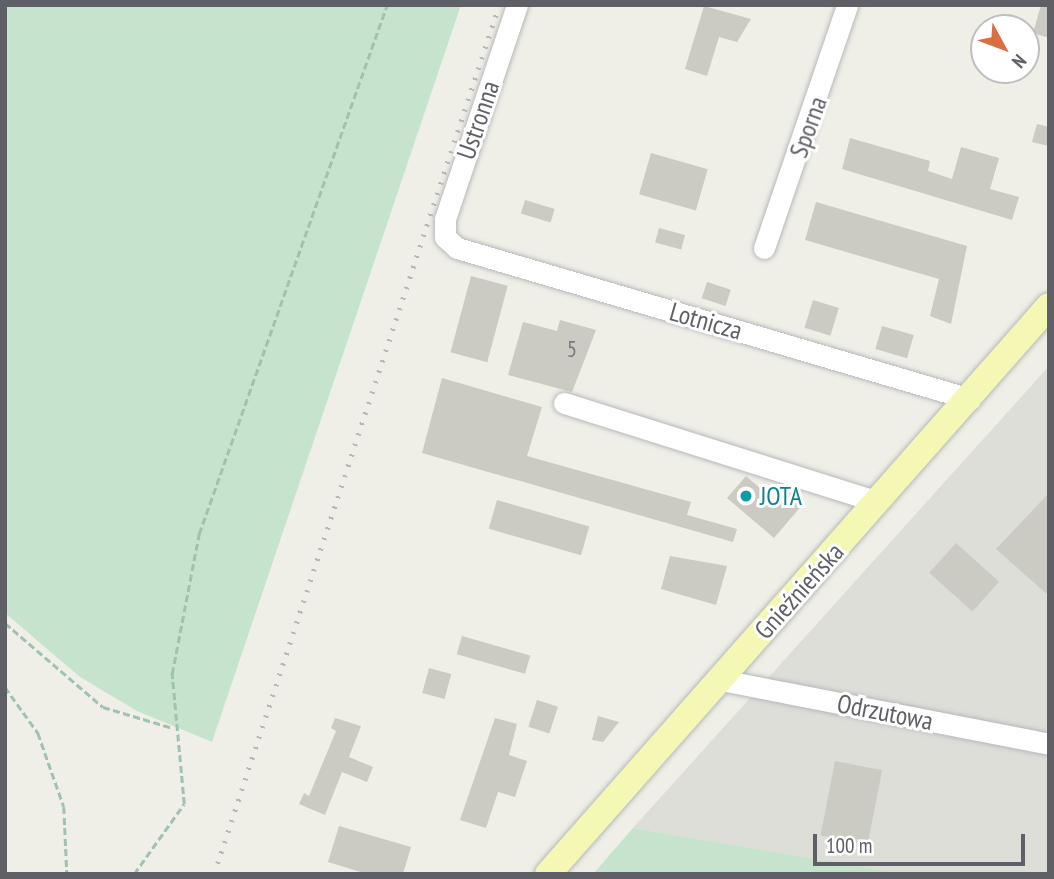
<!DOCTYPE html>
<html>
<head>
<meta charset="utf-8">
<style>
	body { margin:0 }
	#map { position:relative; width:1054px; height:879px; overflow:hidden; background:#efefe7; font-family:"PT Sans Narrow",sans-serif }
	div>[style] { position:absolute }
	.industrial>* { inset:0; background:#deded9 }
	.green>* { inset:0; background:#c6e4cd }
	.building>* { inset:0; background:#cbcac3; transform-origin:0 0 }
	.path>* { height:2.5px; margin-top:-1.25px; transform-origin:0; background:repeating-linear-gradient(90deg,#9fc2b1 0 7px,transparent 0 10.5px) }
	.roads { filter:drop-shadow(0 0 2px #b7b8bc) drop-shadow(0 0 2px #b7b8bc) }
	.minor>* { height:21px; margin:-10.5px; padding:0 10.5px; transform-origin:10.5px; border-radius:10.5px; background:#fff }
	.major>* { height:26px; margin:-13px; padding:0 13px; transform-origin:13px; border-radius:13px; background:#f4f8b4 }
	.rail>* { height:4.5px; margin-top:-2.25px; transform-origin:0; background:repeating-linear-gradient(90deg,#b7b7b8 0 2px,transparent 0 11px) }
	.dots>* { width:19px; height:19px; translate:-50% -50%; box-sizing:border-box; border:4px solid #fff; border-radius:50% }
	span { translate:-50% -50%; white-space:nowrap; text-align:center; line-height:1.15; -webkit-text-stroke:6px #fff; paint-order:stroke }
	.number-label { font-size:23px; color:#797a7d }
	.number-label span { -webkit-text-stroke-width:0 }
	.street-label { font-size:26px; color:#5e6066 }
	.culture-label { font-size:26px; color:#0d838f }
	.left { translate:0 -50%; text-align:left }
	.frame { position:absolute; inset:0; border:7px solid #5e6066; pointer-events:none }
	.north { position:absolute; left:970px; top:14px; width:70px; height:70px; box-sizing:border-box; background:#fff; border:2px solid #bfbfc2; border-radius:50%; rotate:131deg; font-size:19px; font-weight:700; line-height:28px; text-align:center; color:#5e6066 }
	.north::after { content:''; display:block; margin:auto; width:24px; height:32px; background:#da7042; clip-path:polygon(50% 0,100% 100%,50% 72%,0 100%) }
	.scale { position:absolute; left:813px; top:834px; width:212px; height:32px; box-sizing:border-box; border:4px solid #5e6066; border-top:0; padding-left:9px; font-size:21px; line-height:24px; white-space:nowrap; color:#5e6066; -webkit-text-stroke:5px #fff; paint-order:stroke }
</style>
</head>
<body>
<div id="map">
	<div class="industrial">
		<div style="clip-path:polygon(1049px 366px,1049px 874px,899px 874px,633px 828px)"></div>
	</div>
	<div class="green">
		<div style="clip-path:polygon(5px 5px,461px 5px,212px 742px,137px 711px,80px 677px,5px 613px)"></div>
		<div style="clip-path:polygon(633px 828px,903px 874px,593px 874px)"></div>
	</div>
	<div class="building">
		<div style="clip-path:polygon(1041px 5px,1049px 5px,1049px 38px,1033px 33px)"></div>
		<div style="clip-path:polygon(704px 6px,751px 19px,737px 42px,719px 37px,707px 76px,685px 69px)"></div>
		<div style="clip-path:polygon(1037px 124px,1049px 127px,1049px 146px,1032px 142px)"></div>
		<div style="clip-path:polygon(850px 138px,930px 161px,928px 171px,952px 179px,961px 147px,999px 158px,990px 189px,1019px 197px,1012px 220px,842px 169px)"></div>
		<div style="left:651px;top:153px;width:59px;height:43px;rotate:16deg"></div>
		<div style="left:525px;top:200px;width:31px;height:14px;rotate:17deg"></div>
		<div style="clip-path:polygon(816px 202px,967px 246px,951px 324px,930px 316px,939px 279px,805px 240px)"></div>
		<div style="left:659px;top:228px;width:27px;height:15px;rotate:15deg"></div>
		<div style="left:471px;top:276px;width:38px;height:79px;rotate:15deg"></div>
		<div style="left:707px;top:282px;width:25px;height:17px;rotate:18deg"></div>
		<div style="left:813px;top:300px;width:27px;height:29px;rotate:17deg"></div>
		<div style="clip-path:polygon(560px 320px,596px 330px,572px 392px,508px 375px,523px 322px,557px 331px)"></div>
		<div style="left:882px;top:326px;width:33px;height:24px;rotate:16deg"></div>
		<div style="clip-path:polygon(442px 378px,542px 407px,527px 456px,691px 502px,687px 515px,737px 529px,733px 542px,422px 453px)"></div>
		<div style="clip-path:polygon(746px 476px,777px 503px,788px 491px,803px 504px,774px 538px,727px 498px)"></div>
		<div style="clip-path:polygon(1049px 493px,1049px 596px,996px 549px)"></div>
		<div style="left:497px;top:500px;width:96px;height:30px;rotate:16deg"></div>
		<div style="left:956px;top:543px;width:58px;height:40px;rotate:42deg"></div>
		<div style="clip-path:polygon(670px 556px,727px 566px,716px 605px,661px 589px)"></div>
		<div style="left:462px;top:636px;width:71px;height:19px;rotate:16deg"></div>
		<div style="left:429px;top:668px;width:23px;height:26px;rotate:15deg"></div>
		<div style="left:537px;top:700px;width:22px;height:28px;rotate:18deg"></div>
		<div style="clip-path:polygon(598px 716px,619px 722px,603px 742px,592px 740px)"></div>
		<div style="clip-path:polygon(335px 718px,361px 726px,349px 757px,373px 767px,367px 782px,342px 772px,325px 815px,299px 804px,304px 793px,309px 796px,336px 731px,331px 728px)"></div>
		<div style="clip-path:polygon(495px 718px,517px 724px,509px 755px,527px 761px,515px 797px,498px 792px,486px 828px,460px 820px)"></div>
		<div style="left:835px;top:761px;width:48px;height:76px;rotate:11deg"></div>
		<div style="clip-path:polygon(339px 826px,411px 847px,403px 874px,367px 874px,328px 862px)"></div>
	</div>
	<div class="path">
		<div style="left:5px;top:623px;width:129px;rotate:40.6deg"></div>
		<div style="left:103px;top:707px;width:73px;rotate:16.7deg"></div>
		<div style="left:5px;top:687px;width:57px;rotate:54.3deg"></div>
		<div style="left:38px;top:733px;width:78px;rotate:70.6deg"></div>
		<div style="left:64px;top:807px;width:67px;rotate:87.4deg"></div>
		<div style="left:134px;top:874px;width:86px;rotate:-54.5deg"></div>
		<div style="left:184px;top:804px;width:131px;rotate:-95.3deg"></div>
		<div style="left:172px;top:674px;width:143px;rotate:-79.1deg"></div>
		<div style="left:199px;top:534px;width:561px;rotate:-70.44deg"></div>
	</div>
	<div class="roads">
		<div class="minor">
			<div style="left:517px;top:5px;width:226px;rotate:108.6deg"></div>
			<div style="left:445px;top:219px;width:18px;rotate:90deg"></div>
			<div style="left:445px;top:237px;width:16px;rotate:43deg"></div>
			<div style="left:457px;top:248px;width:535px;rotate:16.4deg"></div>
			<div style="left:764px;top:248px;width:257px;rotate:-71.1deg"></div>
			<div style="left:564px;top:403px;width:329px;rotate:17.5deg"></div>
			<div style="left:721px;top:680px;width:334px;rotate:11deg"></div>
		</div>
		<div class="major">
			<div style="left:548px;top:874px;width:757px;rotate:-48.59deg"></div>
		</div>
	</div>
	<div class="rail">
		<div style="left:214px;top:874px;width:915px;rotate:-71.84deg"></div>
	</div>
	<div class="dots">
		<div style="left:746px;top:496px;background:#0f9aa8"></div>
	</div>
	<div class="number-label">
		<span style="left:572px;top:349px">5</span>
	</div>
	<div class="street-label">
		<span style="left:478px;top:120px;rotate:-71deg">Ustronna</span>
		<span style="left:808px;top:127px;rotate:-70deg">Sporna</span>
		<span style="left:706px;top:321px;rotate:16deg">Lotnicza</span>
		<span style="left:799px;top:591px;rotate:-48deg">Gnieźnieńska</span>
		<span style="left:885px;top:712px;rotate:11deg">Odrzutowa</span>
	</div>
	<div class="culture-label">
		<span class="left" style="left:760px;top:496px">JOTA</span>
	</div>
	<div class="frame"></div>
	<div class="north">N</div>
	<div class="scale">100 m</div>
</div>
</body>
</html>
